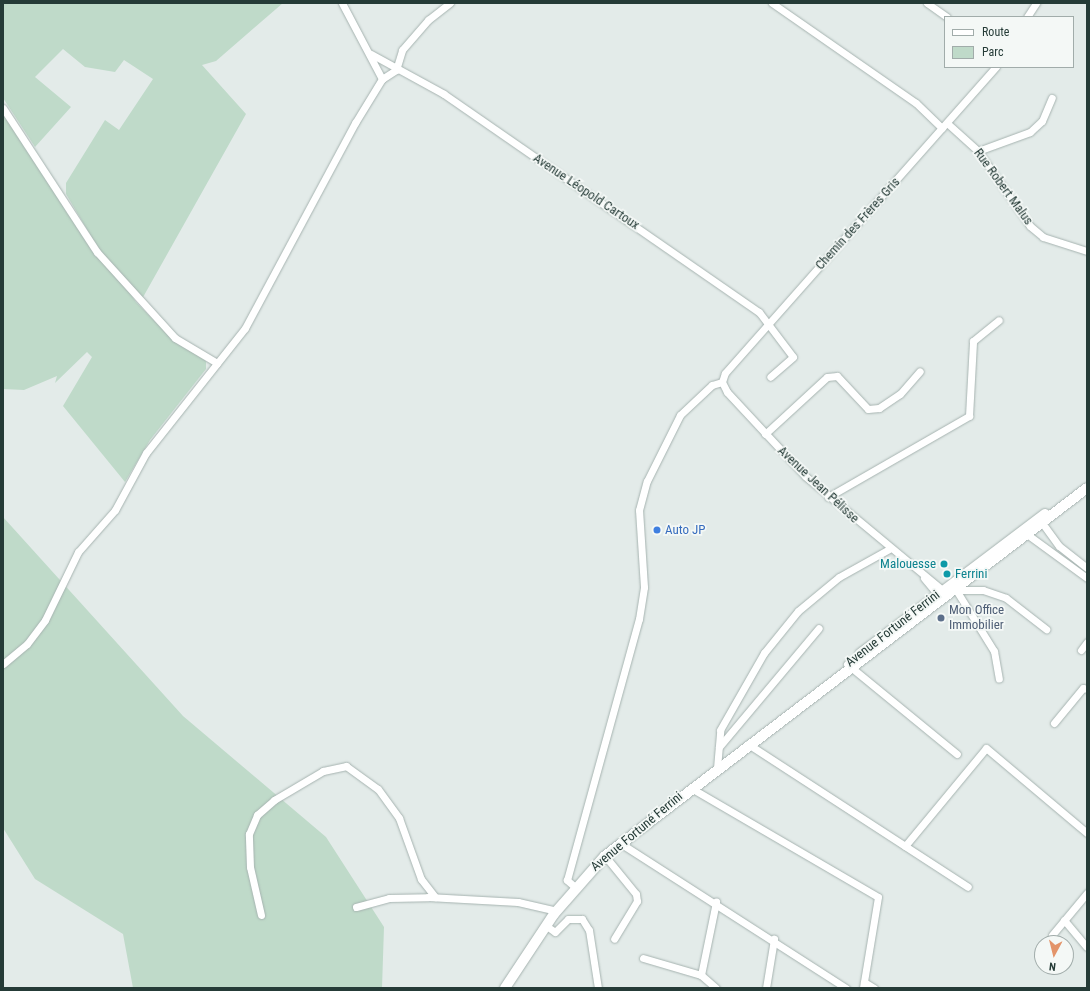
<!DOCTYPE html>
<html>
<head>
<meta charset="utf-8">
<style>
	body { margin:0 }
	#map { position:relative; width:1090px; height:991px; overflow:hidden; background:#e3ebe9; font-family:"Roboto Condensed",sans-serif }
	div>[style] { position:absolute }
	.green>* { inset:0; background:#bfdac9 }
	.roads { filter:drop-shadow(0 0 1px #a6b3b0) drop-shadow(0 0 1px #a6b3b0) }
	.minor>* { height:7px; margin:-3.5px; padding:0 3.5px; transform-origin:3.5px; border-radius:3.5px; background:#fff }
	.secondary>* { height:10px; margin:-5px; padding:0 5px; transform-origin:5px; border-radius:5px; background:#fff }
	.dots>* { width:11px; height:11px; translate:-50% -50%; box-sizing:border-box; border:2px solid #f4f8f6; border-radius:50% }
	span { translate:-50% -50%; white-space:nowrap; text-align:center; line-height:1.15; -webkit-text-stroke:3.5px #f4f8f6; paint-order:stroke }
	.street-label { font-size:13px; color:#253b37 }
	.shop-label { font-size:13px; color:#366cbe }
	.left { translate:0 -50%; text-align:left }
	.culture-label { font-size:13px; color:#0d838f }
	.right { translate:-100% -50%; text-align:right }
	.service-label { font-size:13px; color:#4e5e75 }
	.frame { position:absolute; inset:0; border:4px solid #253b37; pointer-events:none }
	.legend { position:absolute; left:944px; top:16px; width:130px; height:52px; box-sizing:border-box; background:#f4f8f6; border:1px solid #a1acaa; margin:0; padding:5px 7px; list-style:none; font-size:12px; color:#253b37 }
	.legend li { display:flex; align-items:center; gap:8px; height:20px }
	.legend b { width:20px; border:1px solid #a1acaa }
	.north { position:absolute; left:1034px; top:935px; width:40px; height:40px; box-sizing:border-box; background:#f4f8f6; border:1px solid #a1acaa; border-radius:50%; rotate:187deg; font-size:11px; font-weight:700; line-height:16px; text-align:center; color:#253b37 }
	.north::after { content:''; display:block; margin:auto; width:14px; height:18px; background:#e3946a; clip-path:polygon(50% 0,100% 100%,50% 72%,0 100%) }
</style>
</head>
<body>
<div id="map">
	<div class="green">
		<div style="clip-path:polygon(3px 3px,283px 3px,216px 61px,202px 65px,246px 114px,142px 299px,98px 248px,66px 194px,66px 183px,105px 120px,119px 130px,153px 79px,124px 60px,115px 72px,85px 67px,63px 49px,35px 77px,71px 107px,35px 147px,3px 98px)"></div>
		<div style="clip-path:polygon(3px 112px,136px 302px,171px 338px,206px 361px,206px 369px,150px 440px,125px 482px,63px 406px,92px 357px,87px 352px,55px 383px,57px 376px,24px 390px,3px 389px)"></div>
		<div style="clip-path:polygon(3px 517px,183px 716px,326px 837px,384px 927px,382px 988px,133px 988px,123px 934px,35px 879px,3px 828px)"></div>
	</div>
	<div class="roads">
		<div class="minor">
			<div style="left:342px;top:3px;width:86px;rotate:62.2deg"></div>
			<div style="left:772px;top:3px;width:175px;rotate:34.8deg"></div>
			<div style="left:916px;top:103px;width:36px;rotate:44deg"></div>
			<div style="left:927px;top:3px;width:24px;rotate:35deg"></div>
			<div style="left:1027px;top:17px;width:17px;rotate:-57deg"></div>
			<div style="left:371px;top:54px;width:83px;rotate:28.7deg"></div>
			<div style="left:444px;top:94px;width:383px;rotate:34.7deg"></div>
			<div style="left:759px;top:312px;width:56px;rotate:52.9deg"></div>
			<div style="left:793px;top:357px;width:30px;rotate:139deg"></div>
			<div style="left:396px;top:70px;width:21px;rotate:-73deg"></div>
			<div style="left:402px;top:50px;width:40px;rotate:-49deg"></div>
			<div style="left:428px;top:20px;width:28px;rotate:-38deg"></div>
			<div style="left:3px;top:108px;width:172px;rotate:56.9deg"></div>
			<div style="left:97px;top:252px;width:116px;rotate:47.8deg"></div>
			<div style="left:175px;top:338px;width:49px;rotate:30.8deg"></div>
			<div style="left:947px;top:123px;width:42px;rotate:42.1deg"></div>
			<div style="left:978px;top:151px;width:91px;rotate:55.3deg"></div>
			<div style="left:1030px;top:226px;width:17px;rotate:40deg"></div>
			<div style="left:1043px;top:237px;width:46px;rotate:17.7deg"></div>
			<div style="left:978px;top:151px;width:55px;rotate:-20.1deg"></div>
			<div style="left:1030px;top:132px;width:16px;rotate:-43deg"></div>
			<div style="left:1042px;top:121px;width:25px;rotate:-67deg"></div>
			<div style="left:722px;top:382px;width:9px;rotate:-72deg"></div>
			<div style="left:725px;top:373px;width:409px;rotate:-48.5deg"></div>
			<div style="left:722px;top:382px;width:11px;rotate:63deg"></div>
			<div style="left:727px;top:392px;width:115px;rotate:47.1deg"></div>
			<div style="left:805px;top:476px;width:183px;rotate:39.7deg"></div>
			<div style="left:765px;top:434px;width:84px;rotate:-42.6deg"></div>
			<div style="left:827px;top:377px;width:10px;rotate:-6deg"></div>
			<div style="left:837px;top:376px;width:45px;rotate:46.8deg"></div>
			<div style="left:868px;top:409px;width:11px;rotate:-5deg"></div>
			<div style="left:879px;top:408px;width:25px;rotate:-34deg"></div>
			<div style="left:900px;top:394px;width:30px;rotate:-49deg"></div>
			<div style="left:828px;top:497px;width:163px;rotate:-29.9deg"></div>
			<div style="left:969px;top:416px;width:75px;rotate:-86.9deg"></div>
			<div style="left:973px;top:341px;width:33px;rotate:-39deg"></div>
			<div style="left:1040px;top:520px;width:32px;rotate:54deg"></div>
			<div style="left:1059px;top:546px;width:36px;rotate:38deg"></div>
			<div style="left:1024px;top:532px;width:78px;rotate:36.1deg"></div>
			<div style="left:924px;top:578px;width:25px;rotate:50deg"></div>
			<div style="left:953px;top:585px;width:78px;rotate:58.2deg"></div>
			<div style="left:994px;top:651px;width:28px;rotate:80deg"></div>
			<div style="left:956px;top:590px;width:27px"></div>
			<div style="left:983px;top:590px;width:24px;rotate:19deg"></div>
			<div style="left:1006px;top:598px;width:51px;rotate:37.8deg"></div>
			<div style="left:1081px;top:650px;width:10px;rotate:-53deg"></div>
			<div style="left:3px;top:664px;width:31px;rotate:-40deg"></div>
			<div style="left:27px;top:644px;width:30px;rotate:-53deg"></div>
			<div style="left:45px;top:620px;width:76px;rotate:-64.1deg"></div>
			<div style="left:78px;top:552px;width:56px;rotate:-48.6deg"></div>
			<div style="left:115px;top:510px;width:65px;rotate:-61.5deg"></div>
			<div style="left:146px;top:453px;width:159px;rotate:-51.6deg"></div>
			<div style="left:245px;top:328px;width:233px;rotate:-61.8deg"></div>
			<div style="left:355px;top:123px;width:52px;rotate:-58.5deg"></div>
			<div style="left:382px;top:79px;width:17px;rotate:-33deg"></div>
			<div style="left:847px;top:664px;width:142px;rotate:39.3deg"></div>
			<div style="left:1054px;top:723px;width:45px;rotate:-50.4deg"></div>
			<div style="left:1083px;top:688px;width:4px;rotate:14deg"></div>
			<div style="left:748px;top:744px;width:262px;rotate:33deg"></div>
			<div style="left:719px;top:747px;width:155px;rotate:-50deg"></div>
			<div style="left:717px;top:768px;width:38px;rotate:-85deg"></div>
			<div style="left:720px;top:730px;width:89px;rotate:-60.3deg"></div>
			<div style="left:764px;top:653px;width:54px;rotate:-51deg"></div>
			<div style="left:798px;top:611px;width:53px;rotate:-39.7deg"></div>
			<div style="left:839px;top:577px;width:57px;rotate:-29.2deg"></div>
			<div style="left:691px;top:788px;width:216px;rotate:30.2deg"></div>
			<div style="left:878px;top:897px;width:92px;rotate:99.4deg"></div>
			<div style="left:620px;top:843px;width:269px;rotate:32.7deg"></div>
			<div style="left:905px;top:846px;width:127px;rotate:-50.4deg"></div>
			<div style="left:986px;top:748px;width:132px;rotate:40.1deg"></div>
			<div style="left:605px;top:856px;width:49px;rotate:50.8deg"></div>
			<div style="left:636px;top:894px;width:7px;rotate:82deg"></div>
			<div style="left:637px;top:901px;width:44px;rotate:121.2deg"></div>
			<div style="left:575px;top:887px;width:11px;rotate:-139deg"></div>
			<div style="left:567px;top:880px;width:271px;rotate:-74.6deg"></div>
			<div style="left:639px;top:619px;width:32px;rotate:-81deg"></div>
			<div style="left:644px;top:587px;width:77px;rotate:-93.7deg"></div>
			<div style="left:639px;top:510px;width:30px;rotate:-75deg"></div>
			<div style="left:647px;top:481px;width:74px;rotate:-63.4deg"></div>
			<div style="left:680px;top:415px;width:44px;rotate:-43.2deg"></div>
			<div style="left:712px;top:385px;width:10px;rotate:-17deg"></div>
			<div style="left:356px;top:907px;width:34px;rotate:-15deg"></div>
			<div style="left:389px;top:898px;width:39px;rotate:-1deg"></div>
			<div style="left:428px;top:897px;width:90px;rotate:3.2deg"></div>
			<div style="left:518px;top:902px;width:39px;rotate:13deg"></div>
			<div style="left:261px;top:915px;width:49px;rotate:-102.9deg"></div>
			<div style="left:250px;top:867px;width:33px;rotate:-92deg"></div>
			<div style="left:249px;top:834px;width:21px;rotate:-67deg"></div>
			<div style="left:257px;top:815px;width:23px;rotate:-41deg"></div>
			<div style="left:274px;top:800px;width:57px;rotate:-30.6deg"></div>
			<div style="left:323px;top:771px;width:24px;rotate:-12deg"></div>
			<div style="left:346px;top:766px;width:39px;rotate:36deg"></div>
			<div style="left:378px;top:789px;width:36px;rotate:54deg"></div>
			<div style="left:399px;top:818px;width:65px;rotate:70.2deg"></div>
			<div style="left:421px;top:879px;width:23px;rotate:52deg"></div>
			<div style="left:1064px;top:920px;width:35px;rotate:50deg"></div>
			<div style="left:545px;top:925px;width:12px;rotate:35deg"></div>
			<div style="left:555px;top:932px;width:18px;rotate:-45deg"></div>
			<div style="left:568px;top:919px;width:14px"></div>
			<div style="left:582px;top:919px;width:13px;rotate:58deg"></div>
			<div style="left:589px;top:930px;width:59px;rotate:81.2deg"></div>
			<div style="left:1052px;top:935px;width:55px;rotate:-50.2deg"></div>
			<div style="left:643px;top:958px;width:60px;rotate:16.3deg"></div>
			<div style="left:701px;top:975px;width:20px;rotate:41deg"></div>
			<div style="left:701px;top:975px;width:75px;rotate:-78.4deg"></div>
			<div style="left:864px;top:982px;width:12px;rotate:31deg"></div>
			<div style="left:766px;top:988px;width:50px;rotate:-80.7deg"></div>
		</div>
		<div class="secondary">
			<div style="left:860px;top:654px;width:232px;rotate:-37.1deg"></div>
			<div style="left:505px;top:988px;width:89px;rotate:-56.5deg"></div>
			<div style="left:554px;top:914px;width:77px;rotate:-48.7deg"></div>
			<div style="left:605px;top:856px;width:606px;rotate:-37.36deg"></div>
		</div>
	</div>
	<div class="dots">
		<div style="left:657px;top:530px;background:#3f7fe0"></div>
		<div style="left:944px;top:564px;background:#0f9aa8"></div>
		<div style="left:947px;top:574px;background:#0f9aa8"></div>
		<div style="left:941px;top:618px;background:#5c6f8a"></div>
	</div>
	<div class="street-label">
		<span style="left:1003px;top:187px;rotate:54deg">Rue Robert Malus</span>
		<span style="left:586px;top:192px;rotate:34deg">Avenue Léopold Cartoux</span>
		<span style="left:858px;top:224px;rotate:-48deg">Chemin des Frères Gris</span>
		<span style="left:818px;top:485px;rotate:43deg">Avenue Jean Pélisse</span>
		<span style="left:893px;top:629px;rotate:-38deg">Avenue Fortuné Ferrini</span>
		<span style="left:637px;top:832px;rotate:-40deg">Avenue Fortuné Ferrini</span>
	</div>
	<div class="shop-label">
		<span class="left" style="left:665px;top:530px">Auto JP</span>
	</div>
	<div class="culture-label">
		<span class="right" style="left:936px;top:564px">Malouesse</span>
		<span class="left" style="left:955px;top:574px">Ferrini</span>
	</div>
	<div class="service-label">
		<span class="left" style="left:949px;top:618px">Mon Office<br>Immobilier</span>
	</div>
	<div class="frame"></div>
	<ul class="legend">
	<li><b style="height:5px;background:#fff"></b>Route</li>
	<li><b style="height:11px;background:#bfdac9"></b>Parc</li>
	</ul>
	<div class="north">N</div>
</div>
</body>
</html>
